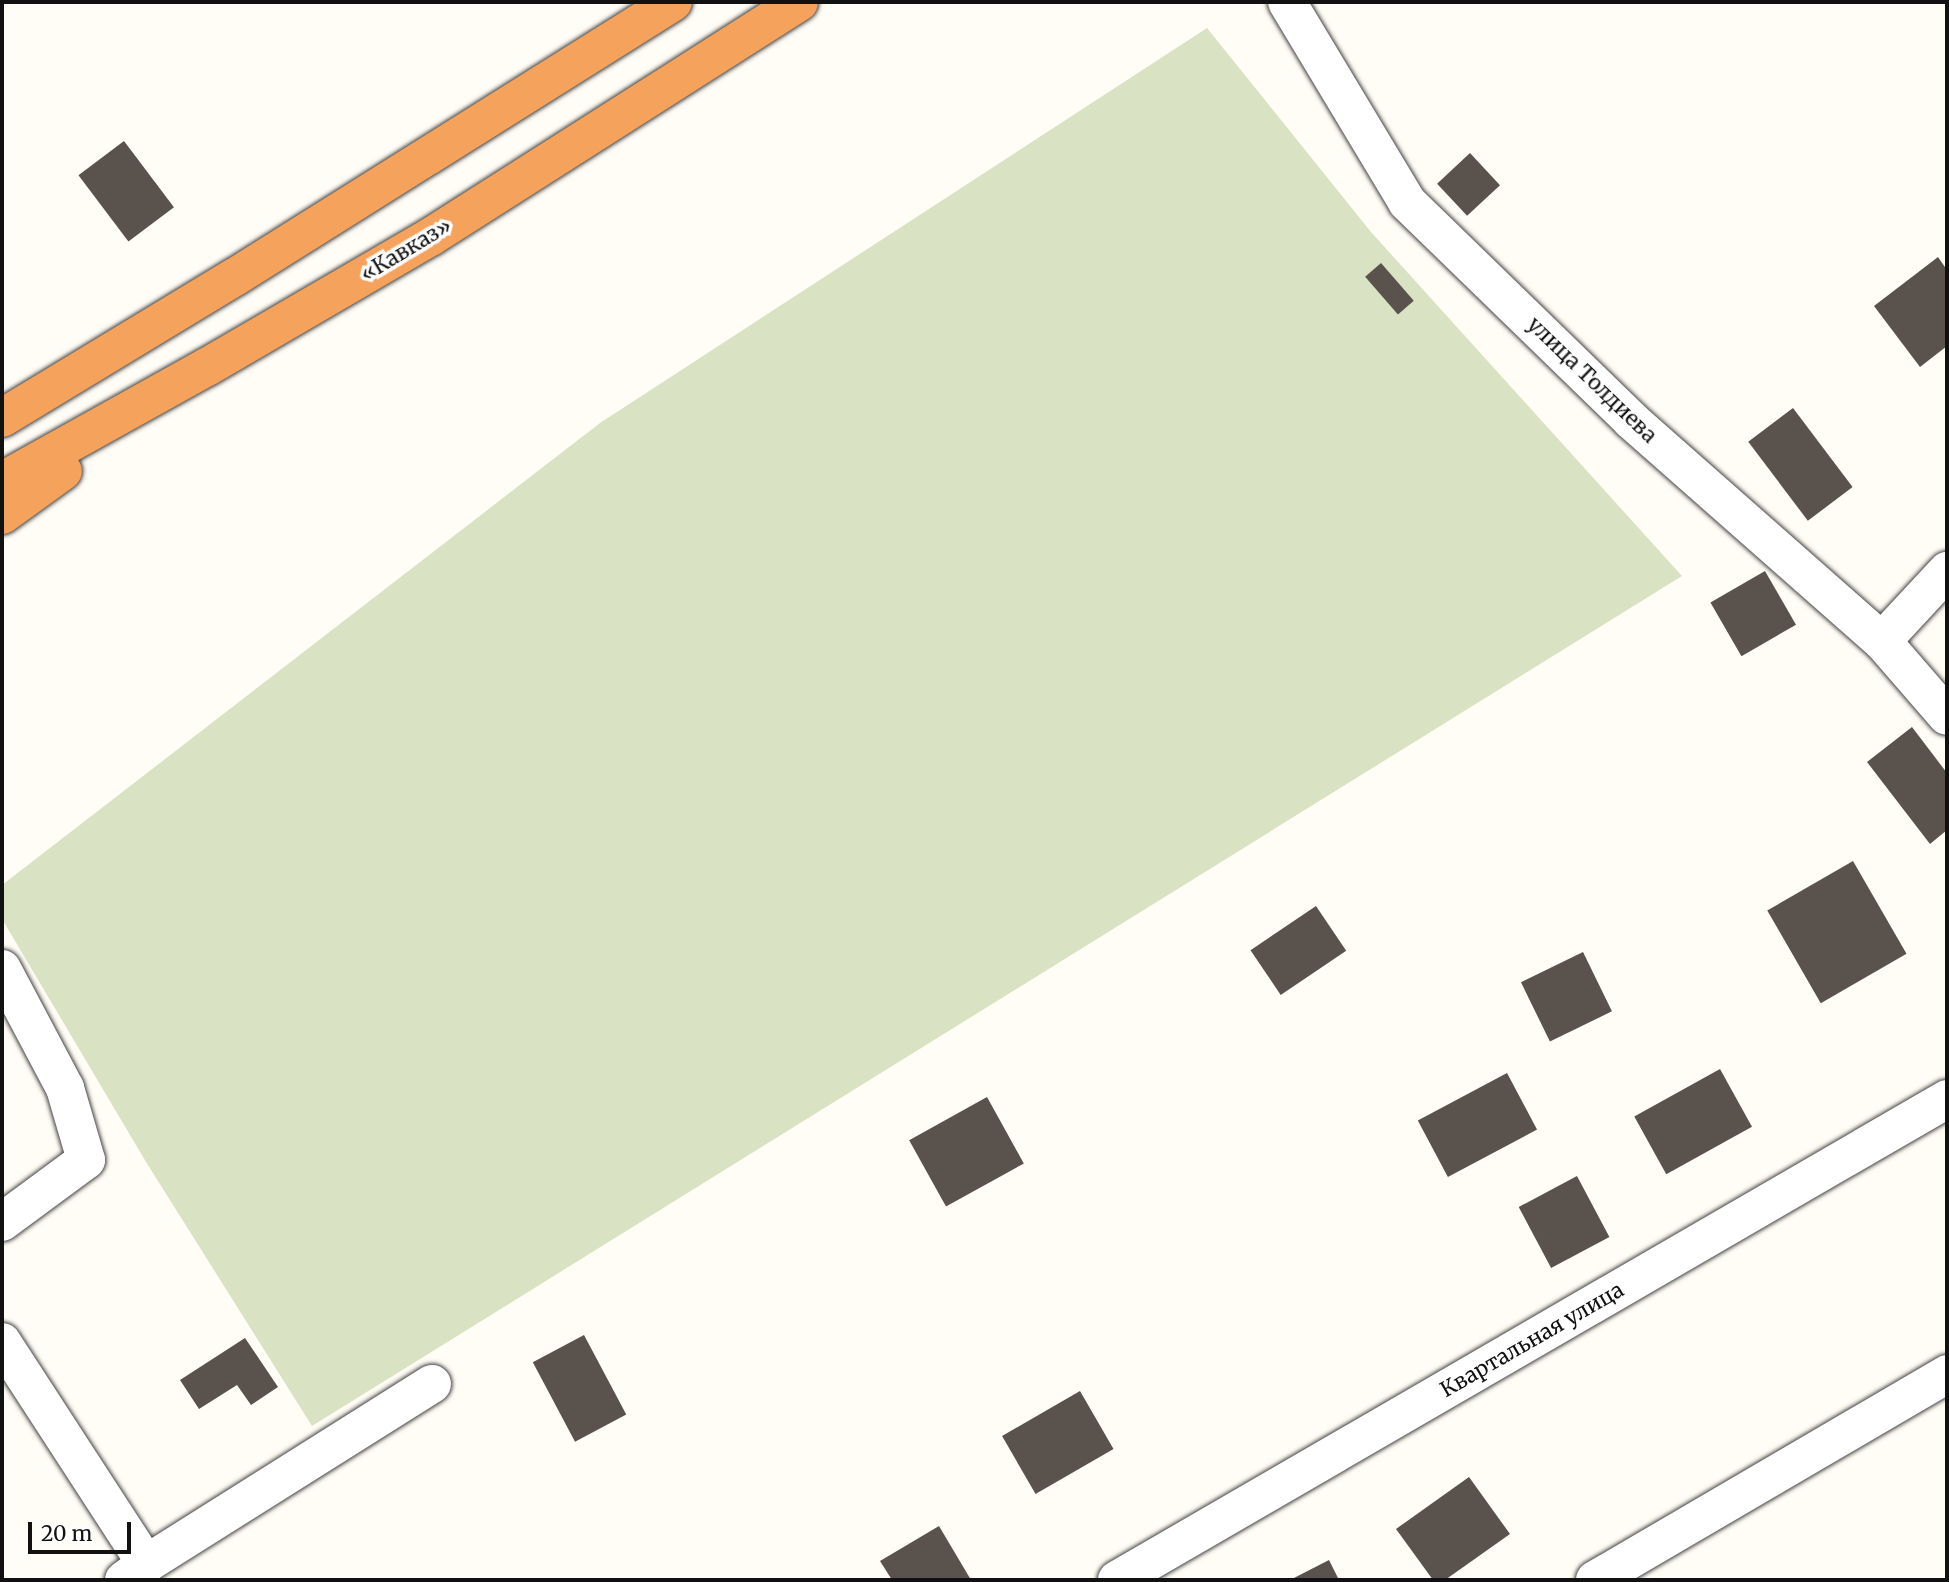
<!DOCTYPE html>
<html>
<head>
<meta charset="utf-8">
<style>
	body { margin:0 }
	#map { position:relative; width:1949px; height:1582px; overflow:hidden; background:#fffdf5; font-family:Merriweather,serif }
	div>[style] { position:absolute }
	.cemetery>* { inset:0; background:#d9e3c4 }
	.building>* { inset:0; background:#5a524d; transform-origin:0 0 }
	.roads { filter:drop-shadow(0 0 2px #444) drop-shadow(0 0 2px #444) }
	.minor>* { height:38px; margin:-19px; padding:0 19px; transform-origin:19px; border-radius:19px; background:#fff }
	.highway>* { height:38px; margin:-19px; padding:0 19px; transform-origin:19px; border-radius:19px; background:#f5a25d }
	span { translate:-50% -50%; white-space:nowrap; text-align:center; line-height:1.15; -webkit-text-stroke:7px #fff; paint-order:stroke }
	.street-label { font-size:21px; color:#111 }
	.frame { position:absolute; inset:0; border:4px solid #111; pointer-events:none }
	.scale { position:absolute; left:28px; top:1522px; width:103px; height:32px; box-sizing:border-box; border:4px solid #111; border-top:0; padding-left:9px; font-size:21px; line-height:24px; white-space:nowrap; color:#111; -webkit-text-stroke:5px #fff; paint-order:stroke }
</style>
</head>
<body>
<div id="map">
	<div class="cemetery">
		<div style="clip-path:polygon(1207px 28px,1371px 232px,1682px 576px,312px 1426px,146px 1162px,2px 919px,2px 885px,600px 423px)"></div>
	</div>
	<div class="building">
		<div style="left:124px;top:141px;width:83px;height:57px;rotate:53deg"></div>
		<div style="left:1470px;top:153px;width:44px;height:45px;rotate:47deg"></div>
		<div style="clip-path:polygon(1938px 257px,1947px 270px,1947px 346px,1920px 367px,1874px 306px)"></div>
		<div style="left:1381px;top:263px;width:50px;height:21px;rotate:49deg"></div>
		<div style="left:1793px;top:408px;width:99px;height:56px;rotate:53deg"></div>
		<div style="left:1765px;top:571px;width:62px;height:63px;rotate:60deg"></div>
		<div style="clip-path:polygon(1912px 727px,1947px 773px,1947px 830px,1930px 844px,1867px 762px)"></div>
		<div style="left:1853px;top:861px;width:107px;height:99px;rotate:60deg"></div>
		<div style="left:1316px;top:906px;width:54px;height:79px;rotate:56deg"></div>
		<div style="left:1583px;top:952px;width:66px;height:69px;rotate:64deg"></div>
		<div style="left:1720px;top:1069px;width:66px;height:98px;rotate:61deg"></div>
		<div style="left:1507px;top:1073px;width:64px;height:101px;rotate:62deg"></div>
		<div style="left:987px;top:1097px;width:76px;height:89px;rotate:61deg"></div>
		<div style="left:1577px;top:1176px;width:69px;height:66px;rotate:62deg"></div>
		<div style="left:584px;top:1335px;width:90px;height:58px;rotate:62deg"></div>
		<div style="clip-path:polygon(245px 1338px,278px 1387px,251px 1405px,237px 1385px,199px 1409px,180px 1380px)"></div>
		<div style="left:1080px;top:1391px;width:67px;height:90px;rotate:60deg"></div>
		<div style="clip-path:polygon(1469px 1477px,1510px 1534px,1445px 1580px,1433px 1580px,1396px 1529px)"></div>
		<div style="clip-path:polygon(939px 1526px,971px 1580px,892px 1580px,880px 1561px)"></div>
		<div style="clip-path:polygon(1329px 1560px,1339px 1580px,1290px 1580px)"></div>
	</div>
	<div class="roads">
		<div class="minor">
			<div style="left:1287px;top:2px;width:233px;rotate:59deg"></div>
			<div style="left:1407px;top:202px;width:313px;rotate:44.2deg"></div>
			<div style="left:1631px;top:420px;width:334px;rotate:41.4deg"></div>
			<div style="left:1882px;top:641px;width:99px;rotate:49.1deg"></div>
			<div style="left:1882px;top:641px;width:96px;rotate:-47.1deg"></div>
			<div style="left:2px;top:969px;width:135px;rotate:62.1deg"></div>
			<div style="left:65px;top:1088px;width:75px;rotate:73.7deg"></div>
			<div style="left:86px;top:1160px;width:104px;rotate:143.6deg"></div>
			<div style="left:2px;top:1342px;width:265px;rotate:57deg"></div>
			<div style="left:124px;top:1580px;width:27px;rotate:-36deg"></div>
			<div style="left:146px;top:1564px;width:338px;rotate:-32.2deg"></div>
			<div style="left:1117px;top:1580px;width:959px;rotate:-30.09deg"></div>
			<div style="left:1595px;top:1580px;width:408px;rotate:-30.3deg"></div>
		</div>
		<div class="highway">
			<div style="left:2px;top:418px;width:272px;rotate:-31.2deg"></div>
			<div style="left:235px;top:277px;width:517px;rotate:-32.12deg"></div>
			<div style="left:2px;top:481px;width:235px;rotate:-29.1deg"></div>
			<div style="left:207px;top:367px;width:260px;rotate:-30.2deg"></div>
			<div style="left:432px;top:236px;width:435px;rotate:-32.5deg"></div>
			<div style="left:2px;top:515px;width:75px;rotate:-35.8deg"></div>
		</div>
	</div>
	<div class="street-label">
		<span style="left:406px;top:250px;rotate:-31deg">«Кавказ»</span>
		<span style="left:1592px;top:380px;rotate:44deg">улица Толдиева</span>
		<span style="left:1532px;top:1340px;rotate:-30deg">Квартальная улица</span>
	</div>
	<div class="frame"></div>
	<div class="scale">20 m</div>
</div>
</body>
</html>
